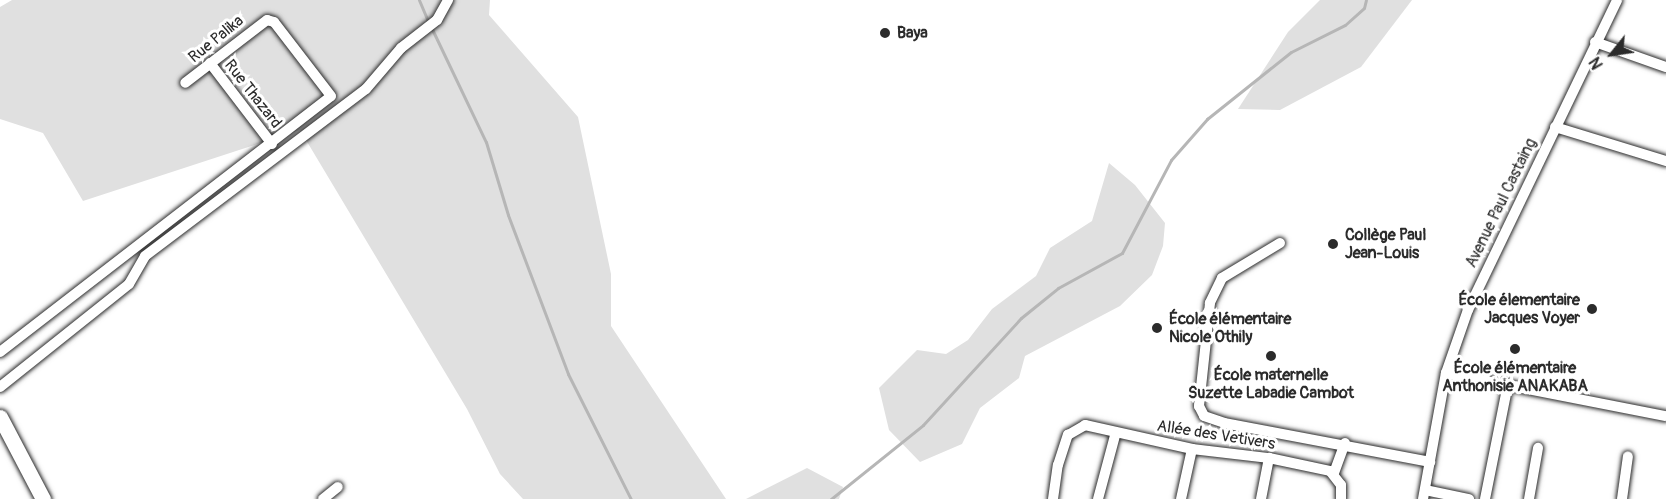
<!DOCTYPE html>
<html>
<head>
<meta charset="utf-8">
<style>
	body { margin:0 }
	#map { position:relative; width:1666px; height:499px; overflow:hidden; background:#fff; font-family:Pangolin,sans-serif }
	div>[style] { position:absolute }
	.green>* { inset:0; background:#e0e0e0 }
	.stream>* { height:3px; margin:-1.5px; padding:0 1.5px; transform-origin:1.5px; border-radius:1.5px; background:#b6b6b6 }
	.roads { filter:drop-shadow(0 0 2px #2b2b2b) drop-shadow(0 0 2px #2b2b2b) }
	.minor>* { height:10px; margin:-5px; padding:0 5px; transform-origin:5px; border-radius:5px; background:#fff }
	.primary>* { height:15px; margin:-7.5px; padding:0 7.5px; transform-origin:7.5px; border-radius:7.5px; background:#fff }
	.dots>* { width:16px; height:16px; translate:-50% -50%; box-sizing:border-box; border:3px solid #fff; border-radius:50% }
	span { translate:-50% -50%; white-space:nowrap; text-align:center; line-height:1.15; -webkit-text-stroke:6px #fff; paint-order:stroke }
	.poi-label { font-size:16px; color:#2b2b2b; font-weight:700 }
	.left { translate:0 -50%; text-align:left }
	.right { translate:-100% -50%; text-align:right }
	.street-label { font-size:16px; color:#2b2b2b }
	.north { position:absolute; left:1582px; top:24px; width:60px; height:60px; -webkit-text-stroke:4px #fff; paint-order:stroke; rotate:240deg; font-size:16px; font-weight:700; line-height:24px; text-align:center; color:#2b2b2b }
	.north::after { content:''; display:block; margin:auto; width:21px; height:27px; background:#2b2b2b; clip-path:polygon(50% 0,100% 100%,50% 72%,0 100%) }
</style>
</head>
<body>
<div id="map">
	<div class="green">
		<div style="clip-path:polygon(12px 0,490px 0,489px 15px,578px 117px,611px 274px,611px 326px,726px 499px,523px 499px,500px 474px,467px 409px,300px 130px,83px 201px,43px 133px,0 119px,0 7px)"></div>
		<div style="clip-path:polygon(1320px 0,1412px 0,1361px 67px,1280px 110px,1238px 109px,1288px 32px)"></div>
		<div style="clip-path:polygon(1109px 163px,1135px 185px,1165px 223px,1163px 246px,1152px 275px,1120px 306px,1025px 356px,1019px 378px,980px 408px,962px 444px,920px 462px,889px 430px,879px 388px,917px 350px,946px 354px,968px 340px,992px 309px,1036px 276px,1050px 248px,1092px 221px)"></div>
		<div style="clip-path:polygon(807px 468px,843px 487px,839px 499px,746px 499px)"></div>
	</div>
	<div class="stream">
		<div style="left:419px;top:0;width:25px;rotate:67deg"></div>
		<div style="left:432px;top:29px;width:125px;rotate:64.5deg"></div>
		<div style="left:486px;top:142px;width:76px;rotate:73.2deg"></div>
		<div style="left:508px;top:215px;width:170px;rotate:69.3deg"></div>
		<div style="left:568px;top:374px;width:140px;rotate:63.3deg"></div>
		<div style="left:831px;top:499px;width:118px;rotate:-38.8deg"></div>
		<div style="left:923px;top:425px;width:145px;rotate:-47.5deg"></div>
		<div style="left:1021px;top:318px;width:48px;rotate:-39deg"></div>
		<div style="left:1058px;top:288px;width:73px;rotate:-28.7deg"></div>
		<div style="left:1122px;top:253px;width:105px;rotate:-62.2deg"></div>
		<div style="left:1171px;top:160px;width:55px;rotate:-48.7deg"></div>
		<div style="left:1207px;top:119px;width:107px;rotate:-38.6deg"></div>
		<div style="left:1291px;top:52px;width:60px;rotate:-26.6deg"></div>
		<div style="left:1345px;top:25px;width:25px;rotate:-42deg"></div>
		<div style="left:1364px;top:8px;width:8px;rotate:-76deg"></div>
	</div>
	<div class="roads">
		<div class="minor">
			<div style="left:1595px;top:42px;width:75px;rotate:19.4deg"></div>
			<div style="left:210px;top:63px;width:102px;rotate:52.6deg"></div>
			<div style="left:1555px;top:127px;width:116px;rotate:17deg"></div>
			<div style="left:1280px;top:243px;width:68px;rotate:148.9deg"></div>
			<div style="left:1222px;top:278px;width:28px;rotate:116deg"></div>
			<div style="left:1210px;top:303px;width:104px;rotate:96.1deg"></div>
			<div style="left:1199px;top:406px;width:11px;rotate:63deg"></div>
			<div style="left:1204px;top:416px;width:21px;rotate:19deg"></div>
			<div style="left:1224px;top:423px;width:210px;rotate:10.7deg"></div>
			<div style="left:0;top:352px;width:418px;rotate:-37.7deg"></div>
			<div style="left:331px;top:96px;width:93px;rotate:-127.6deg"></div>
			<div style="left:274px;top:22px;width:7px;rotate:-164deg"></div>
			<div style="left:267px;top:20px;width:103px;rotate:142.5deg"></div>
			<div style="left:1446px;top:373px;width:224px;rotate:11.1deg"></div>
			<div style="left:0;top:387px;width:165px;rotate:-38.6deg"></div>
			<div style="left:129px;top:284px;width:32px;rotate:-60deg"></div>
			<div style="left:145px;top:256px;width:277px;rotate:-37.1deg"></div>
			<div style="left:366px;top:89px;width:54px;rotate:-49.5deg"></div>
			<div style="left:401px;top:48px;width:46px;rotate:-37.9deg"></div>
			<div style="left:437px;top:20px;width:23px;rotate:-61deg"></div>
			<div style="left:1334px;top:473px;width:32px;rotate:-70deg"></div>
			<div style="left:1425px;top:490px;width:45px;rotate:11.6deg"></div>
			<div style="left:323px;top:499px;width:19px;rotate:-39deg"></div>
			<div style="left:1053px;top:499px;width:34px;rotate:-82deg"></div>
			<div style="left:1058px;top:465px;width:32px;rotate:-72deg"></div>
			<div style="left:1068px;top:435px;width:20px;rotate:-30deg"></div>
			<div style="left:1085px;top:425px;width:110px;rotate:12.6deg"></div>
			<div style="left:1192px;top:449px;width:78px;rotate:6.7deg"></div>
			<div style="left:1269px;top:458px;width:62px;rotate:12deg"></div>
			<div style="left:1330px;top:471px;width:18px;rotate:52deg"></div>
			<div style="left:1341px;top:485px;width:14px;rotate:90deg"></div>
			<div style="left:1098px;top:499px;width:69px;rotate:-75deg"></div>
			<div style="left:1181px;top:499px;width:51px;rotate:-77.6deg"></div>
			<div style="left:1261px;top:499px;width:42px;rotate:-79deg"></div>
			<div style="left:1423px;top:499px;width:128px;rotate:-79.7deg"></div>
			<div style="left:1446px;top:373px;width:67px;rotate:-70.8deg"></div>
			<div style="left:1468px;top:310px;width:344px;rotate:-64.3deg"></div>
			<div style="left:1485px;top:499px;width:117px;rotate:-78.7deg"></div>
			<div style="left:1529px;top:499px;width:52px;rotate:-80deg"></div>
			<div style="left:1622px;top:499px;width:43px;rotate:-82.1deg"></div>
		</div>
		<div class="primary">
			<div style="left:0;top:417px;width:93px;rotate:62.3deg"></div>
		</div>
	</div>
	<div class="dots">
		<div style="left:885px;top:33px;background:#2b2b2b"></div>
		<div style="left:1333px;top:244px;background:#2b2b2b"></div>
		<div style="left:1592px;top:309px;background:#2b2b2b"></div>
		<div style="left:1157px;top:328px;background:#2b2b2b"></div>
		<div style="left:1515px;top:349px;background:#2b2b2b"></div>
		<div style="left:1271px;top:356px;background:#2b2b2b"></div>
	</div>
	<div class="poi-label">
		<span class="left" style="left:897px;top:33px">Baya</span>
		<span class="left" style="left:1345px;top:244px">Collège Paul<br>Jean-Louis</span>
		<span class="right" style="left:1580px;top:309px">École élementaire<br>Jacques Voyer</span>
		<span class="left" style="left:1169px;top:328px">École élémentaire<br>Nicole Othily</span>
		<span style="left:1515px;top:377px">École élémentaire<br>Anthonisie ANAKABA</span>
		<span style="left:1271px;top:384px">École maternelle<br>Suzette Labadie Cambot</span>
	</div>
	<div class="street-label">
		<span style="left:216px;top:39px;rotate:-39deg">Rue Palika</span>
		<span style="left:253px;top:94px;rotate:52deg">Rue Thazard</span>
		<span style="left:1501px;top:203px;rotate:-64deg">Avenue Paul Castaing</span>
		<span style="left:1216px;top:435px;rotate:9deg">Allée des Vetivers</span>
	</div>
	<div class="north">N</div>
</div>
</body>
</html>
